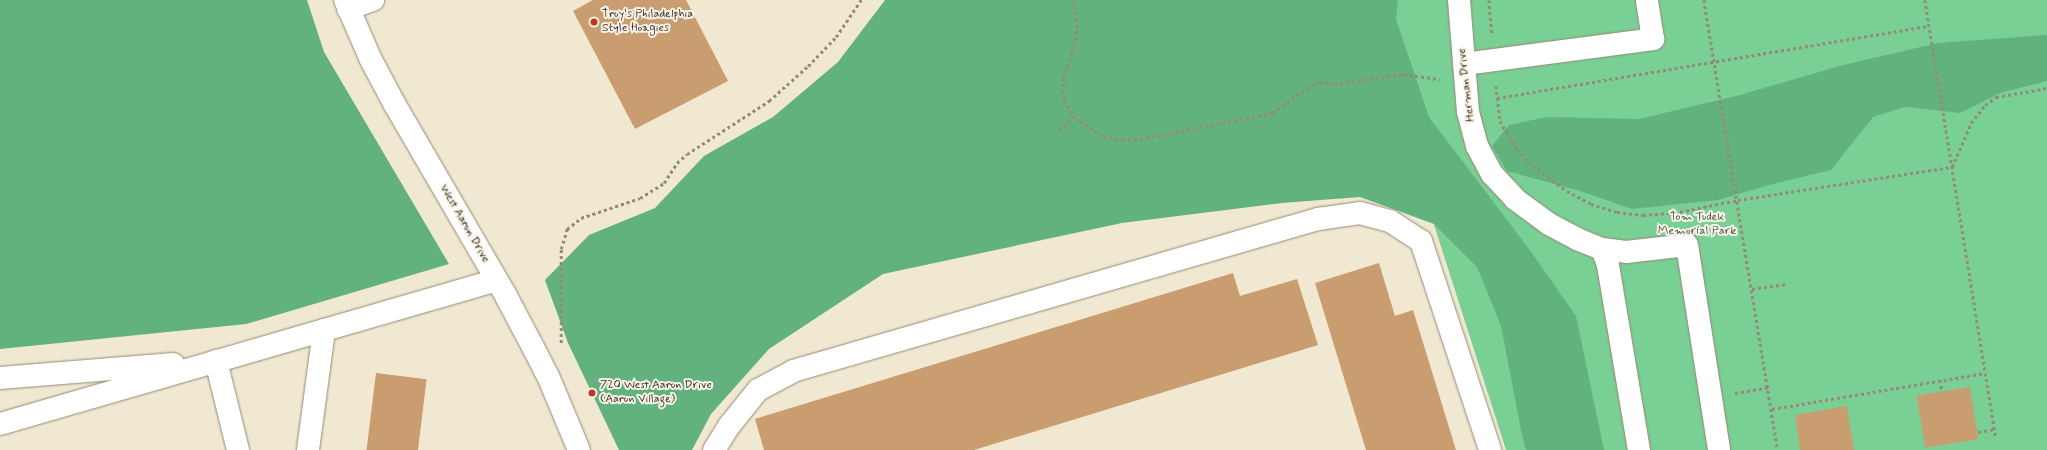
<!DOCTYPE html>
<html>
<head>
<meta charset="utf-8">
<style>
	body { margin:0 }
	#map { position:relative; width:2047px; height:450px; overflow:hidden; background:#f0e8d0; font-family:Mynerve,sans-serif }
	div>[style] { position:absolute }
	.green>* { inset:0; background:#79d095 }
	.forest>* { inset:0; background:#62b27e }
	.building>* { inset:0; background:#c99d70; transform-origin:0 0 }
	.path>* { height:2.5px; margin-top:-1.25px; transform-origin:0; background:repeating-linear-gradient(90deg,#968977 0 3px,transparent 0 6px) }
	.roads { filter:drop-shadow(0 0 1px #968977) drop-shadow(0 0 1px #968977) }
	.minor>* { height:22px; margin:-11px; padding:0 11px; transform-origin:11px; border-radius:11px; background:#fff }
	.dots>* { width:11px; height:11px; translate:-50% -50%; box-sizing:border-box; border:2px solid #f7f3e8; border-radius:50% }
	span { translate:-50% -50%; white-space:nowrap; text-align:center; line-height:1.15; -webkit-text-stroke:4px #f7f3e8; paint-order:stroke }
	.poi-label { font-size:12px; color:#3b2a1e }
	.left { translate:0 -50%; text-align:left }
	.street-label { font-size:12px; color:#3b2a1e }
	.park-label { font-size:12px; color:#4a543c }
</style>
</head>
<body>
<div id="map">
	<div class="green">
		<div style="clip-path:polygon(1348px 0,2047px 0,2047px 450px,1506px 450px,1406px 137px)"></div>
	</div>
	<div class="forest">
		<div style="clip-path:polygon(0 0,307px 0,324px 52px,449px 264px,246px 324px,0 349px)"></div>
		<div style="clip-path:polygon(885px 0,1398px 0,1396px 19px,1429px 117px,1529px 249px,1576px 316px,1604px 450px,1526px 450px,1522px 435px,1501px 326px,1477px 267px,1434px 224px,1360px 197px,1282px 203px,1122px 223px,883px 274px,769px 349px,711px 414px,692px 450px,619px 450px,568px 343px,545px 280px,589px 235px,655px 208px,704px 156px,773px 117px,838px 62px)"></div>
		<div style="clip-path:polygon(2047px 35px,2047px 81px,2000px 93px,1960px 113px,1905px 107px,1873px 117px,1831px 170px,1769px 185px,1718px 200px,1632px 209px,1580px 191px,1507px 171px,1492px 146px,1509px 125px,1547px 117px,1639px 119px,1740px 95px,1843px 65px,1938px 43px)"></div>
	</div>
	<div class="building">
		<div style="clip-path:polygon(593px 0,686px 0,728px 81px,635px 129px,573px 11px)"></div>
		<div style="clip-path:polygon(1379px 263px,1395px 316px,1413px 310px,1456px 450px,1366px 450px,1315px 283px)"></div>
		<div style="clip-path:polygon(1233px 273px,1240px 296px,1297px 279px,1318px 345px,974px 450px,764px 450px,755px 419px)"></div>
		<div style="left:376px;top:373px;width:51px;height:78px;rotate:7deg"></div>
		<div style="left:1970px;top:387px;width:53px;height:54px;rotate:81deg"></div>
		<div style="clip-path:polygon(1847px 406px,1854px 450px,1800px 450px,1795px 415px)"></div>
	</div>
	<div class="path">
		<div style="left:1073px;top:0;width:25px;rotate:79deg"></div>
		<div style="left:1078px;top:25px;width:22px;rotate:100deg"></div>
		<div style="left:1074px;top:47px;width:33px;rotate:108deg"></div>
		<div style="left:1064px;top:78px;width:12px;rotate:95deg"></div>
		<div style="left:1063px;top:90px;width:10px;rotate:79deg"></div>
		<div style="left:1065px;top:100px;width:12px;rotate:66deg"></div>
		<div style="left:1070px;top:111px;width:14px;rotate:45deg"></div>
		<div style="left:1080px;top:121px;width:27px;rotate:33deg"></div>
		<div style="left:1103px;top:136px;width:19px;rotate:12deg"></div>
		<div style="left:1122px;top:140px;width:18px;rotate:-3deg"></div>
		<div style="left:1140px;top:139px;width:135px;rotate:-11.1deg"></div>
		<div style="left:1272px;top:113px;width:43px;rotate:-35.5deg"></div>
		<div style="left:1307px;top:88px;width:14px;rotate:-25deg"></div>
		<div style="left:1320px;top:82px;width:14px;rotate:8deg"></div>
		<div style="left:1334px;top:84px;width:70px;rotate:-8.2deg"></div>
		<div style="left:1403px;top:74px;width:37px;rotate:8deg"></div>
		<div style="left:1489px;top:0;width:35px;rotate:85deg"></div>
		<div style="left:1704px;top:0;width:456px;rotate:80.7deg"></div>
		<div style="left:1925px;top:0;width:444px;rotate:80.8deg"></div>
		<div style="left:1496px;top:86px;width:35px;rotate:83deg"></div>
		<div style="left:1500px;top:121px;width:33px;rotate:59deg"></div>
		<div style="left:1517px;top:149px;width:23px;rotate:47deg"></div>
		<div style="left:1533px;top:166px;width:42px;rotate:36.3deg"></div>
		<div style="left:1567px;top:191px;width:27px;rotate:28deg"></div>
		<div style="left:1591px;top:204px;width:27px;rotate:17deg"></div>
		<div style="left:1617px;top:212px;width:26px;rotate:7deg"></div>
		<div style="left:1643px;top:215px;width:31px;rotate:-4deg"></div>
		<div style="left:1674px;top:213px;width:65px;rotate:-11.5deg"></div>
		<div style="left:1738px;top:200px;width:217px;rotate:-8.8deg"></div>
		<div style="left:1952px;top:167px;width:48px;rotate:-66.6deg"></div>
		<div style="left:1971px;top:123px;width:23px;rotate:-52deg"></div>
		<div style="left:1985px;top:105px;width:14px;rotate:-36deg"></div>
		<div style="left:1996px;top:97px;width:52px;rotate:-10deg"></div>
		<div style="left:1497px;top:98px;width:438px;rotate:-9.5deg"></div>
		<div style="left:1059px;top:130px;width:21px;rotate:-41deg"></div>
		<div style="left:1752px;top:289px;width:35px;rotate:-8deg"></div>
		<div style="left:561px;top:343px;width:94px;rotate:-90deg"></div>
		<div style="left:561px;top:249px;width:21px;rotate:-73deg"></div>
		<div style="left:567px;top:229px;width:18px;rotate:-38deg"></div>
		<div style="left:581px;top:218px;width:62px;rotate:-18.7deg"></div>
		<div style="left:640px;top:198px;width:28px;rotate:-32deg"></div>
		<div style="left:664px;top:183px;width:24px;rotate:-57deg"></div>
		<div style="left:677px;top:163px;width:13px;rotate:-42deg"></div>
		<div style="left:687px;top:154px;width:98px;rotate:-32.9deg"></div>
		<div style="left:769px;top:101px;width:52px;rotate:-41.9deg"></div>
		<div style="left:808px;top:66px;width:40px;rotate:-46deg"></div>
		<div style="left:836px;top:37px;width:45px;rotate:-56deg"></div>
		<div style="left:1940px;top:380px;width:10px;rotate:79deg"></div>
		<div style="left:1735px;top:393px;width:33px;rotate:-9deg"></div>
		<div style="left:1772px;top:409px;width:216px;rotate:-9.6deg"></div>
		<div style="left:1978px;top:432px;width:17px;rotate:-10deg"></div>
	</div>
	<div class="roads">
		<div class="minor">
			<div style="left:345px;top:0;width:65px;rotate:66.6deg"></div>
			<div style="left:371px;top:60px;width:51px;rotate:61.9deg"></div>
			<div style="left:395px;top:105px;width:221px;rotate:59.8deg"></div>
			<div style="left:506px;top:296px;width:60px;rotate:62.2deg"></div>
			<div style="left:534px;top:349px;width:30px;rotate:63deg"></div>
			<div style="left:548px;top:376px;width:80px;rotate:67.3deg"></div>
			<div style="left:1459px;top:0;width:112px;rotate:85.4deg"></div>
			<div style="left:1468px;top:112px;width:35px;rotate:75deg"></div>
			<div style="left:1477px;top:146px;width:32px;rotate:62deg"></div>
			<div style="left:1492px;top:174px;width:34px;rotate:47deg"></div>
			<div style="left:1515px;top:199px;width:42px;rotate:36.3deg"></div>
			<div style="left:1549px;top:224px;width:32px;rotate:28deg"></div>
			<div style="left:1577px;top:239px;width:27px;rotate:22deg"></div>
			<div style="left:1602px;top:249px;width:24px;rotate:7deg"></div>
			<div style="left:1626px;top:252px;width:61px;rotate:-6.5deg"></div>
			<div style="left:1687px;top:245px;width:207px;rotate:81.1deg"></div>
			<div style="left:348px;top:9px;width:27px;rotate:-20deg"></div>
			<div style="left:1464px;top:64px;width:191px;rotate:-7.5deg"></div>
			<div style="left:1653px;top:39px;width:39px;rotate:-99deg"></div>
			<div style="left:1602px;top:249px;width:17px;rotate:69deg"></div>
			<div style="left:1608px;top:265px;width:188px;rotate:80.5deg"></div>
			<div style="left:216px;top:361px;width:92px;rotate:76.1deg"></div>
			<div style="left:0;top:378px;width:174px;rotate:-4.6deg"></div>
			<div style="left:0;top:424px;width:517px;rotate:-16.16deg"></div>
			<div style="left:308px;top:450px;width:121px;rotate:-82.4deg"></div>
			<div style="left:714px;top:450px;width:28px;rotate:-58deg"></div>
			<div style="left:729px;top:426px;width:46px;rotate:-51.1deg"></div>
			<div style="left:758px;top:390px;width:40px;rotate:-28deg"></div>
			<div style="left:793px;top:371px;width:547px;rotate:-16.15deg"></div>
			<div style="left:1318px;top:219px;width:42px;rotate:-8.1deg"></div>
			<div style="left:1360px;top:213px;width:31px;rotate:15deg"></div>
			<div style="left:1390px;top:221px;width:37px;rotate:33deg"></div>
			<div style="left:1421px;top:241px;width:220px;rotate:71.7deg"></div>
		</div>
	</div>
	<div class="dots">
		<div style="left:594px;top:22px;background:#c8321e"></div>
		<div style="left:592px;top:393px;background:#c8321e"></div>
	</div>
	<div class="poi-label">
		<span class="left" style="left:602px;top:22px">Troy's Philadelphia<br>Style Hoagies</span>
		<span class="left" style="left:600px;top:393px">720 West Aaron Drive<br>(Aaron Village)</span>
	</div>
	<div class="street-label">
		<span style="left:1467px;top:85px;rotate:-97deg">Herman Drive</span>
		<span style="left:464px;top:224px;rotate:60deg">West Aaron Drive</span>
	</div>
	<div class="park-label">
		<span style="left:1697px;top:225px">Tom Tudek<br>Memorial Park</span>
	</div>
</div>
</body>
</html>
